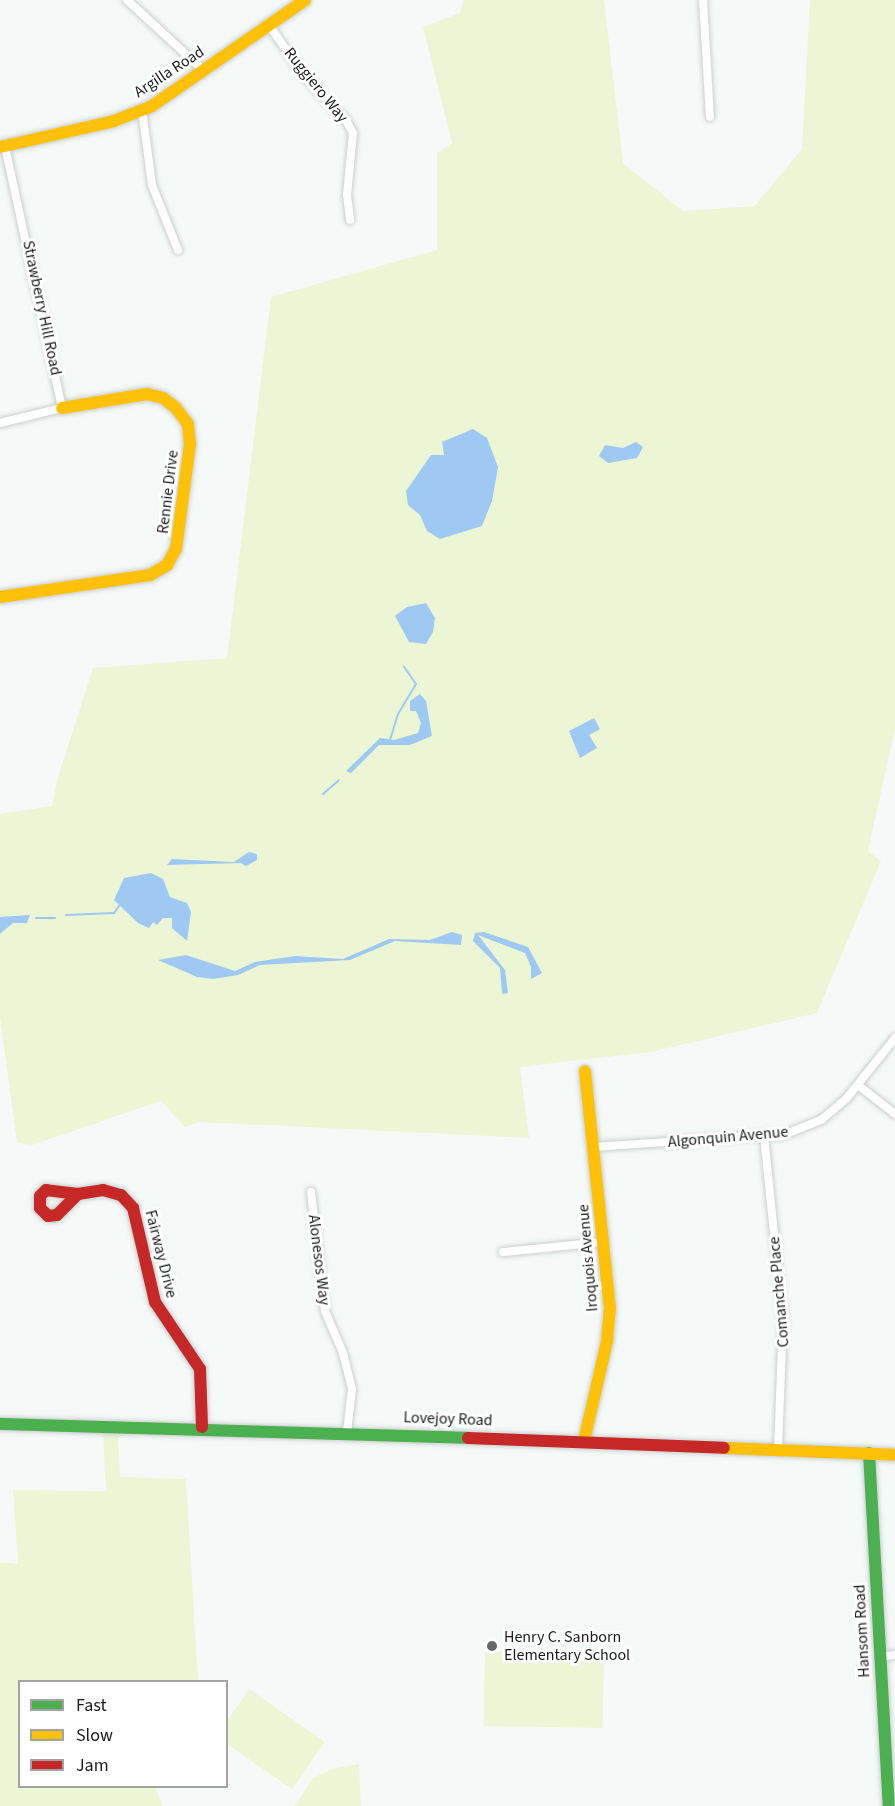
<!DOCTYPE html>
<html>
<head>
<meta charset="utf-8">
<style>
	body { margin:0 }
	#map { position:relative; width:895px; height:1806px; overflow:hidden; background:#f5faf9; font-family:"Source Sans 3",sans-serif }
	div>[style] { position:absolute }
	.green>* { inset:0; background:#ecf6d5; transform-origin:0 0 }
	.water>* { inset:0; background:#9ec9f3 }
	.stream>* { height:2px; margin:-1px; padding:0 1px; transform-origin:1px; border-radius:1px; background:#9ec9f3 }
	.roads { filter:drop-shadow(0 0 2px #cbcfce) drop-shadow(0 0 2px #cbcfce) }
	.street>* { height:8px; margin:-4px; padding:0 4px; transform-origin:4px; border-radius:4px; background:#fefefe }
	.fast>* { height:12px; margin:-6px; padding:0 6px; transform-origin:6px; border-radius:6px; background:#4caf50 }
	.slow>* { height:12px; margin:-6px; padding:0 6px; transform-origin:6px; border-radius:6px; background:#ffc107 }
	.jam>* { height:12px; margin:-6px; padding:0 6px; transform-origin:6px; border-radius:6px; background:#c62828 }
	.dots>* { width:16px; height:16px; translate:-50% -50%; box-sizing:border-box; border:3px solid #fff; border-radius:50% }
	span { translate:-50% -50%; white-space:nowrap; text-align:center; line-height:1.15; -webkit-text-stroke:6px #fff; paint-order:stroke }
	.street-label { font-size:16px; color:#181b1a }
	.poi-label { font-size:16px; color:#181b1a }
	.left { translate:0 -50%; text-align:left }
	.legend { position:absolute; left:18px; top:1680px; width:210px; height:108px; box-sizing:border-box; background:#fff; border:2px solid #a3a4a3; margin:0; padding:8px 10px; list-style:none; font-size:18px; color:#181b1a }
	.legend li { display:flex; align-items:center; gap:12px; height:30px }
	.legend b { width:30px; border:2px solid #a3a4a3 }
</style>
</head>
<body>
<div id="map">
	<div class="green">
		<div style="clip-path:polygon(463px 0,604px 0,623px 163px,683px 211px,755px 206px,802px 149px,810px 0,895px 0,895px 729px,868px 851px,881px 861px,817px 1013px,651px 1052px,520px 1067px,529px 1138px,201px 1122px,185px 1127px,161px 1101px,32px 1145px,17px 1142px,0 1018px,0 814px,52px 806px,58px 777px,93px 668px,227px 658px,271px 297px,437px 250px,437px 153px,452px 143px,423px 27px,460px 13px)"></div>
		<div style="clip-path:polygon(103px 1433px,122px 1434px,118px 1439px,120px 1477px,186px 1479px,198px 1681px,20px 1682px,20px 1786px,155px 1787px,163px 1806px,0 1806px,0 1562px,18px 1564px,13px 1490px,106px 1491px)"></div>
		<div style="left:485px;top:1651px;width:119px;height:75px;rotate:1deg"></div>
		<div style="clip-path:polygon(249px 1689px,325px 1742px,292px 1789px,227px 1744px,227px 1721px)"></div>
		<div style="clip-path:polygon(359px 1764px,361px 1806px,294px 1806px,313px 1778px,331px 1769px)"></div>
	</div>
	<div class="water">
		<div style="clip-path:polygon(473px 429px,487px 438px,498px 467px,492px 501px,482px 526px,440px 539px,427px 531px,420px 515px,408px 505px,406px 491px,431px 455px,444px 455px,442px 442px)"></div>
		<div style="clip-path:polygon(636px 442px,643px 447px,637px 458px,608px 463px,599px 456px,605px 445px,623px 448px)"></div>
		<div style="clip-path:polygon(426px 603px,435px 618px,433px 632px,426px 644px,409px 642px,395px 616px,407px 607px)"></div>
		<div style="clip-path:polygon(420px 694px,426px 701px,432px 736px,410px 745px,379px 745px,351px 773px,346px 771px,380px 738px,394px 740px,418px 733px,421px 723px,416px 711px,410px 711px,410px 701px)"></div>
		<div style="clip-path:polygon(594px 718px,600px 729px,589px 735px,597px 748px,580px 758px,569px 731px)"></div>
		<div style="clip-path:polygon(249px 852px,257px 854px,257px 860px,246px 866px,241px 863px,167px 865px,172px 859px,234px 862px)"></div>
		<div style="clip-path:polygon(151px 873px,163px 879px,170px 897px,187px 903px,191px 912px,187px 941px,172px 928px,172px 918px,163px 918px,157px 925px,153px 922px,149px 928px,138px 923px,114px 900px,124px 878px)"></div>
		<div style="clip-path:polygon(30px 915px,27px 923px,13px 923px,0 934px,0 917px)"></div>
		<div style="clip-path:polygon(452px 932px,462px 935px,461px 945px,395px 941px,350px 960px,260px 965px,238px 975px,213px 979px,197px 977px,158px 960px,186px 955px,235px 971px,255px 962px,295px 956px,343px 959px,389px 939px,430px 940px)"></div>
		<div style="clip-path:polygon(484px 932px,528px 947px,542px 973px,531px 979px,531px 967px,525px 953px,478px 935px,505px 970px,508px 993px,502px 994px,500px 968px,473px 941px,475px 933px)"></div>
	</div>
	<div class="stream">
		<div style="left:390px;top:740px;width:27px;rotate:-73deg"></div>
		<div style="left:398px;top:714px;width:35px;rotate:-59deg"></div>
		<div style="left:416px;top:684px;width:21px;rotate:-125deg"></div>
		<div style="left:323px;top:794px;width:21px;rotate:-41deg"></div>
		<div style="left:66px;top:915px;width:48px;rotate:-2.4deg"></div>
		<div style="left:114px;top:913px;width:12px;rotate:-55deg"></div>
		<div style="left:36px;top:918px;width:19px"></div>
	</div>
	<div class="roads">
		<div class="street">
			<div style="left:127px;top:0;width:103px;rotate:42.6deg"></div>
			<div style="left:703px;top:0;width:117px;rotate:86.6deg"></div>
			<div style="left:269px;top:25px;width:62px;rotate:55.5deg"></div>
			<div style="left:304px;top:76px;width:61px;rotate:46.3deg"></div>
			<div style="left:346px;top:120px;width:15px;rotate:62deg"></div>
			<div style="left:353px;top:133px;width:62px;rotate:95.5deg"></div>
			<div style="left:347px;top:195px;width:25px;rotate:83deg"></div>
			<div style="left:142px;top:110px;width:76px;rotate:82.4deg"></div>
			<div style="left:152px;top:185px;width:70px;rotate:68.2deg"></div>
			<div style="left:0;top:423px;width:64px;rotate:-13.6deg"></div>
			<div style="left:62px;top:408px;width:268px;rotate:-102.3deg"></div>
			<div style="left:858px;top:1085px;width:47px;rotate:38.1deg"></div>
			<div style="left:764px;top:1136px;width:184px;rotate:84.1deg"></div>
			<div style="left:783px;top:1319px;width:130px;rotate:92.2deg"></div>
			<div style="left:593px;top:1147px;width:193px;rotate:-3.9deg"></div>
			<div style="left:786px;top:1134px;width:38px;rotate:-22deg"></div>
			<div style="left:821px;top:1120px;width:34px;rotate:-40deg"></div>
			<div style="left:847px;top:1098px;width:77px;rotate:-51.3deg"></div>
			<div style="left:311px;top:1192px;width:120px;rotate:83.3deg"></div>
			<div style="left:325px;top:1311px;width:46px;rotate:66.8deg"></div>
			<div style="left:343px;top:1353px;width:37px;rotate:76deg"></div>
			<div style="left:352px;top:1389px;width:43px;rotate:96.6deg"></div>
			<div style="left:503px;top:1252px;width:101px;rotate:-5.7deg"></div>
			<div style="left:880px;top:1657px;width:15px;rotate:-8deg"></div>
		</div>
		<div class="fast">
			<div style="left:0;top:1424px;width:468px;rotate:1.7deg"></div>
			<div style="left:869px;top:1453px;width:354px;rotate:86.8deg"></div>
		</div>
		<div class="slow">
			<div style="left:0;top:147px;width:117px;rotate:-12.8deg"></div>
			<div style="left:114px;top:121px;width:41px;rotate:-21.5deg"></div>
			<div style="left:152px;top:106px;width:186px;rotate:-34.7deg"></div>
			<div style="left:0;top:597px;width:152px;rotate:-8.3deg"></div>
			<div style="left:150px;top:575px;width:20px;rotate:-30deg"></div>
			<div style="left:167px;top:565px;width:18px;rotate:-61deg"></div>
			<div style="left:176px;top:549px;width:106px;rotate:-82.4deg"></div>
			<div style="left:190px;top:444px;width:20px;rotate:-96deg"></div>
			<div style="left:188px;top:424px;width:20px;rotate:-127deg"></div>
			<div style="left:176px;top:408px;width:16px;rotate:-142deg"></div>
			<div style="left:163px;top:398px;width:16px;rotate:-166deg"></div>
			<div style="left:147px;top:394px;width:86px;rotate:170.6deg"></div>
			<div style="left:584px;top:1441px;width:103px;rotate:-77deg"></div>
			<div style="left:607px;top:1341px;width:32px;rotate:-85deg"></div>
			<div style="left:610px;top:1309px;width:239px;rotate:-96deg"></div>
			<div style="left:724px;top:1448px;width:171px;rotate:2.3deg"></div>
		</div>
		<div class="jam">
			<div style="left:78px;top:1194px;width:32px;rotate:-173deg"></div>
			<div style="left:46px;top:1190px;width:8px;rotate:135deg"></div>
			<div style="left:40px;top:1196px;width:12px;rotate:90deg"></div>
			<div style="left:40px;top:1208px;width:11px;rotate:45deg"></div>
			<div style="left:48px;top:1216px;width:9px;rotate:-6deg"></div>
			<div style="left:57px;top:1215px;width:30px;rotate:-45deg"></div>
			<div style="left:78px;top:1194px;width:25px;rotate:-9deg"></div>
			<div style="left:103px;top:1190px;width:19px;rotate:16deg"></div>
			<div style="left:121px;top:1195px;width:18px;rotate:47deg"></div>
			<div style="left:133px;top:1208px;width:97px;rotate:76.8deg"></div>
			<div style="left:155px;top:1302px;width:81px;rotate:56.1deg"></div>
			<div style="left:200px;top:1369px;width:58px;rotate:88deg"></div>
			<div style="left:468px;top:1438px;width:256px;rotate:2.2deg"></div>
		</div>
	</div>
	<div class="dots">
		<div style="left:492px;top:1646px;background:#656968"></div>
	</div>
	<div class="street-label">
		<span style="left:169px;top:72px;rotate:-33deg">Argilla Road</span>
		<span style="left:316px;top:85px;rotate:51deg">Ruggiero Way</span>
		<span style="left:42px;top:308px;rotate:78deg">Strawberry Hill Road</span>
		<span style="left:168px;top:492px;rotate:-83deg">Rennie Drive</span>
		<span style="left:728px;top:1137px;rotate:-5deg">Algonquin Avenue</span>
		<span style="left:161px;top:1254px;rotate:76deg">Fairway Drive</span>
		<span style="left:588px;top:1258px;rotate:-95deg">Iroquois Avenue</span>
		<span style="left:319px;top:1260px;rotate:83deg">Alonesos Way</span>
		<span style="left:779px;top:1292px;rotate:-95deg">Comanche Place</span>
		<span style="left:448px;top:1419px;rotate:2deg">Lovejoy Road</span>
		<span style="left:862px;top:1631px;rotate:-93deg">Hansom Road</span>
	</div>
	<div class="poi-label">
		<span class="left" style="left:504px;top:1646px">Henry C. Sanborn<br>Elementary School</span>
	</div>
	<ul class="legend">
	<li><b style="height:8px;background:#4caf50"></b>Fast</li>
	<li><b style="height:8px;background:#ffc107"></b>Slow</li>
	<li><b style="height:8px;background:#c62828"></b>Jam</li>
	</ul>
</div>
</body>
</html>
